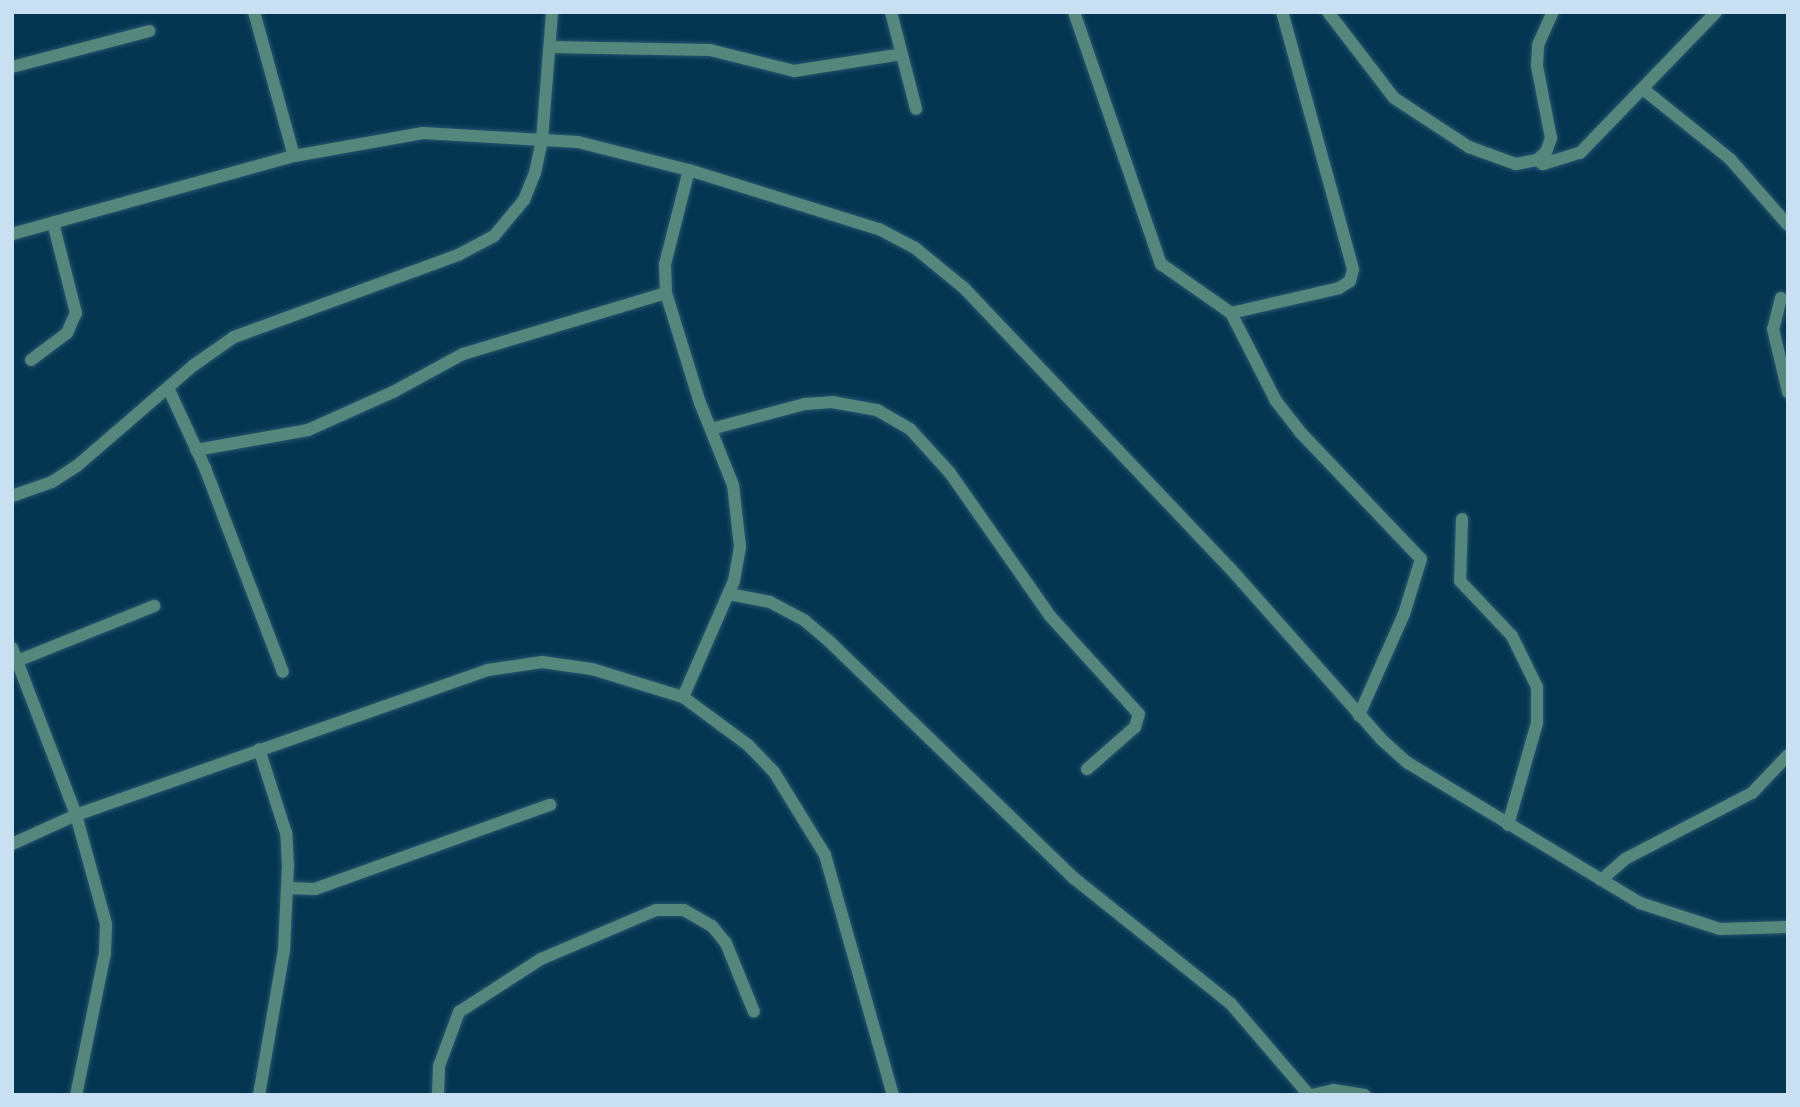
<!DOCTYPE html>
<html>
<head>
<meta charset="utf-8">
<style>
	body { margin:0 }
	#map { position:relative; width:1800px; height:1107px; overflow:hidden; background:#043651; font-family:"Roboto Condensed",sans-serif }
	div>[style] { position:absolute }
	.roads { filter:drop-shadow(0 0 2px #27556e) drop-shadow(0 0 2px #27556e) }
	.minor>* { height:12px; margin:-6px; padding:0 6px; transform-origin:6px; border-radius:6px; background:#55877d }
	span { translate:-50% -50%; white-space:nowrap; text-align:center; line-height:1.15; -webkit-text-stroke:5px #072b40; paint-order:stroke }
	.frame { position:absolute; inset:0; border:14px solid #c8e0f1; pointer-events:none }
</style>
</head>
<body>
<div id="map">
	<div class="roads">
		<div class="minor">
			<div style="left:254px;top:12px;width:149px;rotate:74.5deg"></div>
			<div style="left:891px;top:12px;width:100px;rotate:75.5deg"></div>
			<div style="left:1074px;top:12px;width:267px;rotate:71deg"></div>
			<div style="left:1161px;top:264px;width:85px;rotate:35deg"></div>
			<div style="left:1231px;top:313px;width:99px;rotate:62.9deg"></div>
			<div style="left:1276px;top:401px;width:39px;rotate:52deg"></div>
			<div style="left:1300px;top:432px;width:175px;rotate:46.4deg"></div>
			<div style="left:1421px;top:559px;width:58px;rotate:107.2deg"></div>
			<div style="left:1404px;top:614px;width:111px;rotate:114deg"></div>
			<div style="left:1328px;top:12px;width:108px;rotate:52.5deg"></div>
			<div style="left:1394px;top:98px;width:90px;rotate:33.2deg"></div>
			<div style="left:1469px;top:147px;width:50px;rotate:19.9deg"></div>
			<div style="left:1516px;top:164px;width:21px;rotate:-11deg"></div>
			<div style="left:1537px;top:160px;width:12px;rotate:-42deg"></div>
			<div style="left:1546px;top:152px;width:15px;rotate:-70deg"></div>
			<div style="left:1551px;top:138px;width:73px;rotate:-101deg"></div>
			<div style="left:1537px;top:66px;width:21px;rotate:-87deg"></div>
			<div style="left:1538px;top:45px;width:36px;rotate:-66deg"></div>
			<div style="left:550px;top:47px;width:160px;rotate:1.1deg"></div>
			<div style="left:710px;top:50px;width:87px;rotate:14deg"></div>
			<div style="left:794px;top:71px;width:109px;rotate:-8.9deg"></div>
			<div style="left:12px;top:67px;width:142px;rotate:-14.7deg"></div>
			<div style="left:1643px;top:89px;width:112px;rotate:38.8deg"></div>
			<div style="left:1730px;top:159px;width:88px;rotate:48.7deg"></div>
			<div style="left:1537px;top:160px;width:7px;rotate:34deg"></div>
			<div style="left:1543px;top:164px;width:39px;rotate:-17deg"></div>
			<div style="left:1580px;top:153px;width:196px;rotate:-46deg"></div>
			<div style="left:12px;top:234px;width:293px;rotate:-15.5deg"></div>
			<div style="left:294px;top:156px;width:131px;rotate:-10.1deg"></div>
			<div style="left:423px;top:133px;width:155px;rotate:3.3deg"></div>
			<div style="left:578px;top:142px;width:114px;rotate:14.2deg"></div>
			<div style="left:689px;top:170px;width:199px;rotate:17.3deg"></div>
			<div style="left:879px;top:229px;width:41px;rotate:27.8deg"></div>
			<div style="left:915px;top:248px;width:63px;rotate:39.2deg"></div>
			<div style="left:964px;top:288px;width:397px;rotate:46.5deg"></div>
			<div style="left:1237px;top:576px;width:217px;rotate:48.5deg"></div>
			<div style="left:1381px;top:739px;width:36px;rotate:42deg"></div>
			<div style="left:1408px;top:763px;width:271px;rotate:31.1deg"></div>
			<div style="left:1640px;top:903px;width:84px;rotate:18deg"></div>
			<div style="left:1720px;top:929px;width:68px;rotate:-1.7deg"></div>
			<div style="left:1781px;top:298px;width:32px;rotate:104deg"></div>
			<div style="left:1773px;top:329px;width:65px;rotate:76.6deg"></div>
			<div style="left:1231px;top:313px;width:111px;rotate:-13deg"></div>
			<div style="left:1339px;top:288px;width:13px;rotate:-32deg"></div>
			<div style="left:1350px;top:281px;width:12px;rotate:-76deg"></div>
			<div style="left:1353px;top:269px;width:267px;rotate:-105.4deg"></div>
			<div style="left:31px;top:360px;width:45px;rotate:-36.9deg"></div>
			<div style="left:67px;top:333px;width:22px;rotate:-66deg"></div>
			<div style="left:76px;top:313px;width:93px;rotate:-104.3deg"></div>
			<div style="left:169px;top:390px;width:86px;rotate:65.2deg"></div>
			<div style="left:205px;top:468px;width:218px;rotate:69.1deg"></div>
			<div style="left:711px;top:429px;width:97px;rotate:-14.9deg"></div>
			<div style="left:805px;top:404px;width:27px;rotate:-4deg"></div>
			<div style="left:832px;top:402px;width:46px;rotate:10.1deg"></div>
			<div style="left:877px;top:410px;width:38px;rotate:30deg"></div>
			<div style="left:910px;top:429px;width:59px;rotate:47.7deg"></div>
			<div style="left:950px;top:473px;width:174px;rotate:55deg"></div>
			<div style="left:1050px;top:616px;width:132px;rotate:47.8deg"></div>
			<div style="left:1139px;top:714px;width:14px;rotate:107deg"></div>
			<div style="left:1135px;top:727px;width:64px;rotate:138.8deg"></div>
			<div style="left:196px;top:450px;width:114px;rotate:-10.1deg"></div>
			<div style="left:308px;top:430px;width:93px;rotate:-24.1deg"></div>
			<div style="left:393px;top:392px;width:80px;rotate:-28.5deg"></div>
			<div style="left:463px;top:354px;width:212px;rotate:-16.7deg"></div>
			<div style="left:12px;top:496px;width:42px;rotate:-19.3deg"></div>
			<div style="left:52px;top:482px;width:31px;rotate:-33deg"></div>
			<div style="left:78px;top:465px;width:153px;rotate:-40.8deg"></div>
			<div style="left:194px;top:365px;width:49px;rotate:-35deg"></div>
			<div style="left:234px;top:337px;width:239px;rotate:-20.1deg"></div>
			<div style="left:458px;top:255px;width:41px;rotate:-27.8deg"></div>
			<div style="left:494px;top:236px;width:47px;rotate:-50.2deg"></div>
			<div style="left:524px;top:200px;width:29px;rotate:-68deg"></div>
			<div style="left:535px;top:173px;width:34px;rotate:-78deg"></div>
			<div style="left:542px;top:140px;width:128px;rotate:-85.5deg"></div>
			<div style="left:1462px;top:519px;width:62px;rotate:91.8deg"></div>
			<div style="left:1460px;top:581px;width:76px;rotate:46.6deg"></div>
			<div style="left:1512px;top:636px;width:57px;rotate:63.9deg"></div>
			<div style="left:1537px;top:687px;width:36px;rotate:90deg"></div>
			<div style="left:1537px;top:723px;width:106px;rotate:105.9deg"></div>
			<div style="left:729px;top:594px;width:42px;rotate:11deg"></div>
			<div style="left:770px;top:602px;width:40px;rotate:28deg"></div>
			<div style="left:805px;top:621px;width:31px;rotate:40deg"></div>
			<div style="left:829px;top:641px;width:342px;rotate:44.1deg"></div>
			<div style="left:1075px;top:879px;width:200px;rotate:38.7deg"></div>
			<div style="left:1231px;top:1004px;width:120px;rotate:49.4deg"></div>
			<div style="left:12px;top:648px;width:179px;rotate:69deg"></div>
			<div style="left:76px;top:815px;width:113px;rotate:74.6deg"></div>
			<div style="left:106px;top:924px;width:29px;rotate:92deg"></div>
			<div style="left:105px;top:953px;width:145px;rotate:101.5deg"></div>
			<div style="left:17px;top:661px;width:148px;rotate:-21.9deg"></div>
			<div style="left:683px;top:697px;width:127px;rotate:-66.3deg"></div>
			<div style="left:734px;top:581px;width:35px;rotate:-80deg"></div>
			<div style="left:740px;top:547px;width:62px;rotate:-96.4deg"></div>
			<div style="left:733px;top:485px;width:88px;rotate:-111.9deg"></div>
			<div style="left:700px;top:403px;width:115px;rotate:-107.2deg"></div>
			<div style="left:666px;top:293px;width:29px;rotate:-92deg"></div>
			<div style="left:665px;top:264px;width:97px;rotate:-75.7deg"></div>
			<div style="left:12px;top:844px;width:70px;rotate:-24.4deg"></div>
			<div style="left:76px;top:815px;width:437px;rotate:-19.4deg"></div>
			<div style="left:488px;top:670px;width:55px;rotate:-8.4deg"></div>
			<div style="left:542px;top:662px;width:50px;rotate:8deg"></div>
			<div style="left:592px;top:669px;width:95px;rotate:17.1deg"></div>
			<div style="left:683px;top:697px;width:81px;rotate:36.4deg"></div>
			<div style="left:748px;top:745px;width:37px;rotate:46deg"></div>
			<div style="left:774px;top:772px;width:97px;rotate:58.4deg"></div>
			<div style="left:825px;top:855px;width:249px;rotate:74.2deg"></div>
			<div style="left:1601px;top:880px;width:32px;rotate:-41deg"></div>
			<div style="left:1625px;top:859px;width:143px;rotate:-27.5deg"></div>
			<div style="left:1752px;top:793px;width:52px;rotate:-46.5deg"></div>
			<div style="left:288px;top:888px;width:27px;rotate:2deg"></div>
			<div style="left:315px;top:889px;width:250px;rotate:-19.7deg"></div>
			<div style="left:259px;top:1095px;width:147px;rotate:-80.2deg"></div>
			<div style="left:284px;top:950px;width:84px;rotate:-87.3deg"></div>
			<div style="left:288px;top:866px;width:33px;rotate:-93deg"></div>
			<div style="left:286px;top:833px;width:88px;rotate:-107.8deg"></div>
			<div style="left:438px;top:1095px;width:29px;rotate:-88deg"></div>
			<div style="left:439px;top:1066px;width:58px;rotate:-69.7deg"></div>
			<div style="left:459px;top:1012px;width:98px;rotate:-32.9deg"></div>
			<div style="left:541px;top:959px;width:125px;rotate:-23.1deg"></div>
			<div style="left:656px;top:910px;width:28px"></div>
			<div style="left:684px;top:910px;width:32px;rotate:30deg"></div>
			<div style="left:712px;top:926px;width:22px;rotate:51deg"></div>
			<div style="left:726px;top:943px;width:74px;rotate:67.9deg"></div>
			<div style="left:1312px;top:1095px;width:22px;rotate:-13deg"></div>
			<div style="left:1333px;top:1090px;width:32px;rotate:9deg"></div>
		</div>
	</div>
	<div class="frame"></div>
</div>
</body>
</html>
